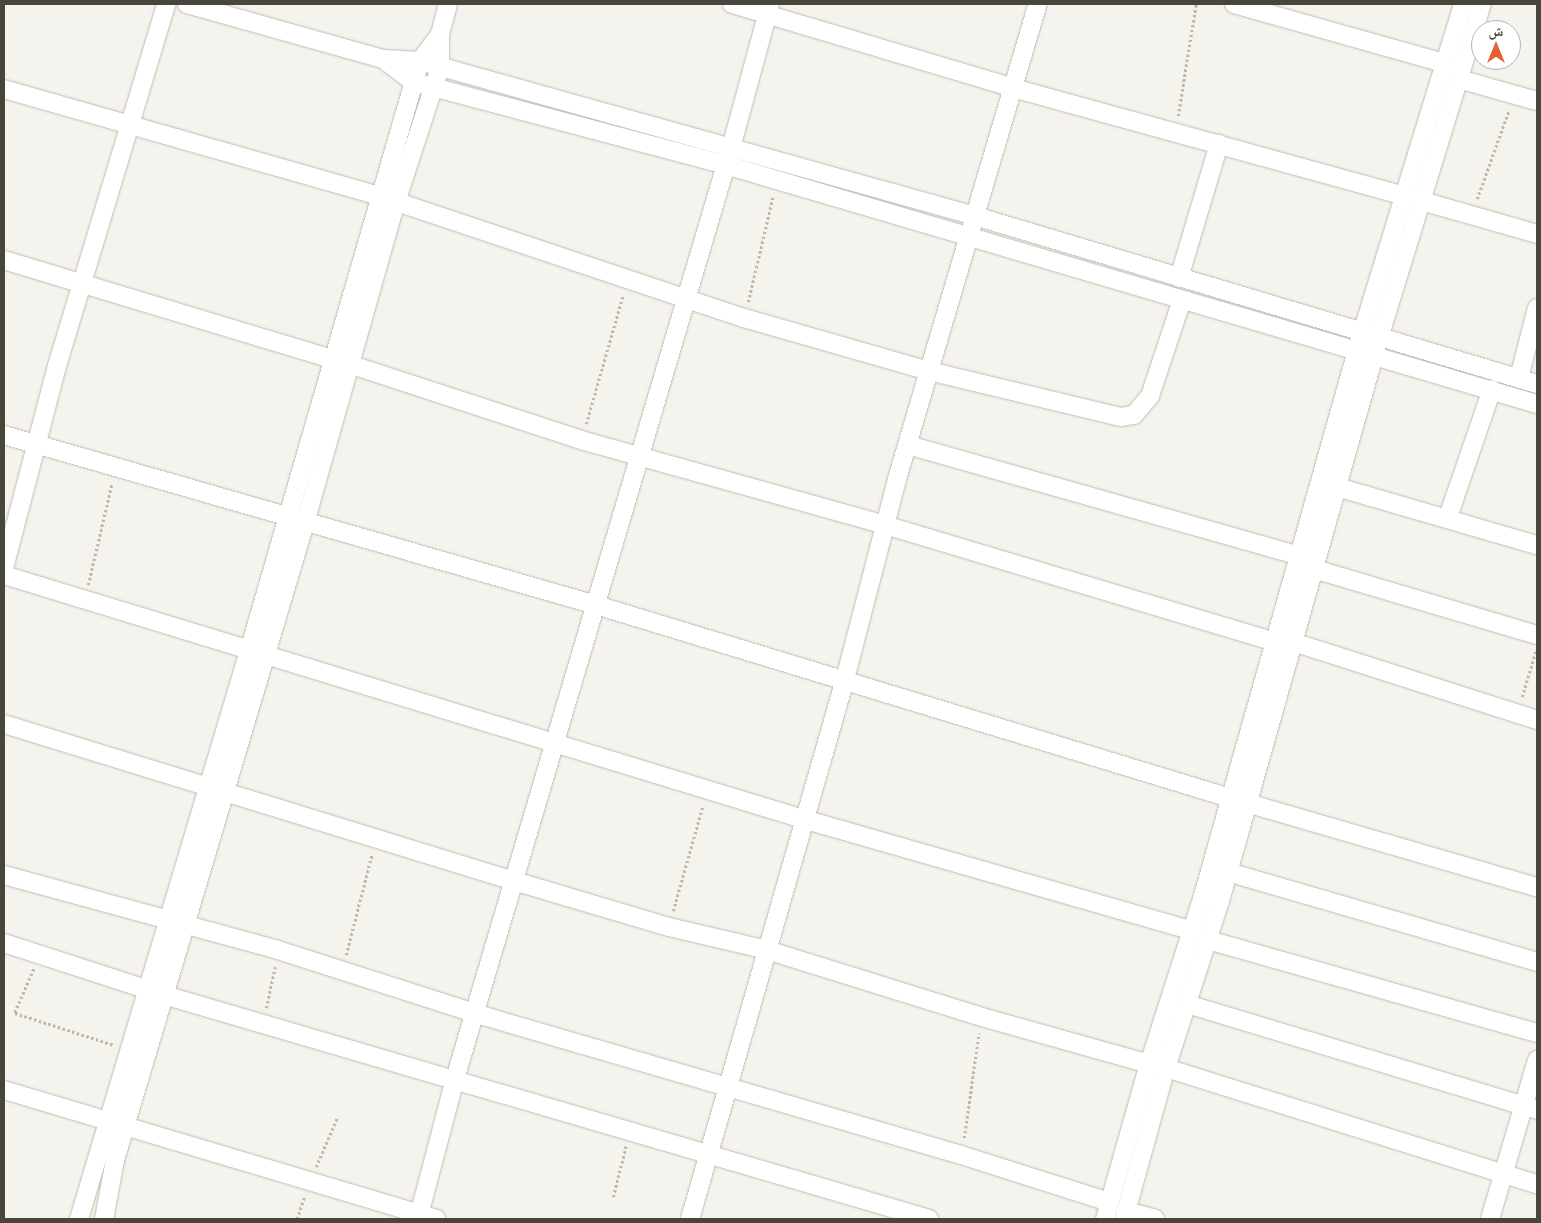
<!DOCTYPE html>
<html>
<head>
<meta charset="utf-8">
<style>
	body { margin:0 }
	#map { position:relative; width:1541px; height:1223px; overflow:hidden; background:#f5f3ed; font-family:Manrope,"Noto Naskh Arabic",sans-serif }
	div>[style] { position:absolute }
	.path>* { height:2.5px; margin-top:-1.25px; transform-origin:0; background:repeating-linear-gradient(90deg,#c0b8a3 0 2.5px,transparent 0 5px) }
	.roads { filter:drop-shadow(0 0 1px #c0bcb0) drop-shadow(0 0 1px #c0bcb0) }
	.minor>* { height:18px; margin:-9px; padding:0 9px; transform-origin:9px; border-radius:9px; background:#fff }
	span { translate:-50% -50%; white-space:nowrap; text-align:center; line-height:1.15; -webkit-text-stroke:4px #fff; paint-order:stroke }
	.frame { position:absolute; inset:0; border:5px solid #49453b; pointer-events:none }
	.north { position:absolute; left:1471px; top:20px; width:50px; height:50px; box-sizing:border-box; background:#fff; border:1px solid #b6b5b1; border-radius:50%; rotate:0deg; font-size:14px; font-weight:700; line-height:20px; text-align:center; color:#49453b }
	.north::after { content:''; display:block; margin:auto; width:18px; height:22px; background:#e46035; clip-path:polygon(50% 0,100% 100%,50% 72%,0 100%) }
</style>
</head>
<body>
<div id="map">
	<div class="path">
		<div style="left:1178px;top:116px;width:113px;rotate:-80.9deg"></div>
		<div style="left:1477px;top:199px;width:95px;rotate:-70.2deg"></div>
		<div style="left:748px;top:302px;width:109px;rotate:-76.7deg"></div>
		<div style="left:586px;top:424px;width:134px;rotate:-74deg"></div>
		<div style="left:88px;top:585px;width:105px;rotate:-76.8deg"></div>
		<div style="left:1522px;top:697px;width:49px;rotate:-73.4deg"></div>
		<div style="left:673px;top:911px;width:110px;rotate:-74.2deg"></div>
		<div style="left:346px;top:955px;width:104px;rotate:-75.6deg"></div>
		<div style="left:34px;top:969px;width:48px;rotate:113.4deg"></div>
		<div style="left:15px;top:1013px;width:104px;rotate:17.9deg"></div>
		<div style="left:266px;top:1008px;width:42px;rotate:-77.6deg"></div>
		<div style="left:964px;top:1138px;width:106px;rotate:-81.9deg"></div>
		<div style="left:316px;top:1167px;width:53px;rotate:-66.8deg"></div>
		<div style="left:613px;top:1197px;width:53px;rotate:-75.7deg"></div>
		<div style="left:297px;top:1219px;width:25px;rotate:-72deg"></div>
	</div>
	<div class="roads">
		<div class="minor">
			<div style="left:187px;top:4px;width:204px;rotate:15.7deg"></div>
			<div style="left:383px;top:59px;width:37px;rotate:3deg"></div>
			<div style="left:420px;top:61px;width:576px;rotate:15.6deg"></div>
			<div style="left:975px;top:216px;width:587px;rotate:16.64deg"></div>
			<div style="left:732px;top:4px;width:293px;rotate:16.6deg"></div>
			<div style="left:1013px;top:88px;width:408px;rotate:15.4deg"></div>
			<div style="left:1234px;top:4px;width:221px;rotate:15.7deg"></div>
			<div style="left:383px;top:59px;width:39px;rotate:37deg"></div>
			<div style="left:414px;top:82px;width:323px;rotate:14.9deg"></div>
			<div style="left:726px;top:165px;width:845px;rotate:16.42deg"></div>
			<div style="left:1459px;top:79px;width:81px;rotate:15.8deg"></div>
			<div style="left:4px;top:89px;width:390px;rotate:15.9deg"></div>
			<div style="left:379px;top:196px;width:385px;rotate:18.5deg"></div>
			<div style="left:744px;top:318px;width:192px;rotate:16deg"></div>
			<div style="left:929px;top:371px;width:197px;rotate:13.5deg"></div>
			<div style="left:1121px;top:417px;width:13px;rotate:-9deg"></div>
			<div style="left:1134px;top:415px;width:25px;rotate:-50deg"></div>
			<div style="left:1150px;top:396px;width:101px;rotate:-71.6deg"></div>
			<div style="left:1422px;top:201px;width:120px;rotate:16deg"></div>
			<div style="left:4px;top:260px;width:360px;rotate:16.8deg"></div>
			<div style="left:349px;top:364px;width:244px;rotate:18.1deg"></div>
			<div style="left:581px;top:440px;width:316px;rotate:15.6deg"></div>
			<div style="left:885px;top:525px;width:406px;rotate:16.7deg"></div>
			<div style="left:1179px;top:278px;width:140px;rotate:-73.4deg"></div>
			<div style="left:1519px;top:378px;width:72px;rotate:-75.6deg"></div>
			<div style="left:4px;top:435px;width:616px;rotate:16.02deg"></div>
			<div style="left:596px;top:605px;width:663px;rotate:16.93deg"></div>
			<div style="left:908px;top:445px;width:407px;rotate:15.8deg"></div>
			<div style="left:1337px;top:487px;width:208px;rotate:16.2deg"></div>
			<div style="left:1448px;top:517px;width:135px;rotate:-71deg"></div>
			<div style="left:4px;top:568px;width:209px;rotate:-75.3deg"></div>
			<div style="left:57px;top:366px;width:378px;rotate:-73.2deg"></div>
			<div style="left:1314px;top:569px;width:233px;rotate:16.5deg"></div>
			<div style="left:4px;top:575px;width:835px;rotate:16.98deg"></div>
			<div style="left:803px;top:819px;width:404px;rotate:16deg"></div>
			<div style="left:1293px;top:642px;width:256px;rotate:17.7deg"></div>
			<div style="left:4px;top:724px;width:534px;rotate:17.11deg"></div>
			<div style="left:514px;top:881px;width:162px;rotate:16.5deg"></div>
			<div style="left:669px;top:927px;width:101px;rotate:13.2deg"></div>
			<div style="left:767px;top:950px;width:225px;rotate:17.3deg"></div>
			<div style="left:982px;top:1017px;width:173px;rotate:15.7deg"></div>
			<div style="left:1247px;top:803px;width:302px;rotate:16.2deg"></div>
			<div style="left:1228px;top:872px;width:322px;rotate:16.2deg"></div>
			<div style="left:4px;top:875px;width:284px;rotate:15.3deg"></div>
			<div style="left:278px;top:950px;width:209px;rotate:17.8deg"></div>
			<div style="left:477px;top:1014px;width:504px;rotate:16.24deg"></div>
			<div style="left:961px;top:1155px;width:155px;rotate:17.6deg"></div>
			<div style="left:1208px;top:940px;width:342px;rotate:15.8deg"></div>
			<div style="left:4px;top:943px;width:168px;rotate:18deg"></div>
			<div style="left:164px;top:995px;width:797px;rotate:16.32deg"></div>
			<div style="left:1187px;top:1004px;width:366px;rotate:16.8deg"></div>
			<div style="left:1166px;top:1068px;width:389px;rotate:17.4deg"></div>
			<div style="left:4px;top:1090px;width:451px;rotate:16.6deg"></div>
			<div style="left:1126px;top:1211px;width:30px;rotate:15deg"></div>
			<div style="left:79px;top:1219px;width:593px;rotate:-73.34deg"></div>
			<div style="left:249px;top:651px;width:614px;rotate:-73.84deg"></div>
			<div style="left:420px;top:61px;width:34px;rotate:-53deg"></div>
			<div style="left:104px;top:1219px;width:60px;rotate:-79.4deg"></div>
			<div style="left:115px;top:1160px;width:665px;rotate:-73.39deg"></div>
			<div style="left:305px;top:523px;width:334px;rotate:-74.2deg"></div>
			<div style="left:396px;top:202px;width:142px;rotate:-71.9deg"></div>
			<div style="left:440px;top:67px;width:33px;rotate:-90deg"></div>
			<div style="left:440px;top:34px;width:31px;rotate:-75deg"></div>
			<div style="left:418px;top:1219px;width:145px;rotate:-75.2deg"></div>
			<div style="left:455px;top:1079px;width:971px;rotate:-73.49deg"></div>
			<div style="left:731px;top:148px;width:149px;rotate:-74.8deg"></div>
			<div style="left:690px;top:1219px;width:558px;rotate:-73.97deg"></div>
			<div style="left:844px;top:683px;width:211px;rotate:-75.4deg"></div>
			<div style="left:897px;top:479px;width:495px;rotate:-73.5deg"></div>
			<div style="left:1105px;top:1219px;width:161px;rotate:-74.2deg"></div>
			<div style="left:1149px;top:1064px;width:176px;rotate:-72.2deg"></div>
			<div style="left:1203px;top:896px;width:585px;rotate:-74.23deg"></div>
			<div style="left:1362px;top:333px;width:344px;rotate:-72.9deg"></div>
			<div style="left:1124px;top:1219px;width:157px;rotate:-74.5deg"></div>
			<div style="left:1166px;top:1068px;width:176px;rotate:-72.1deg"></div>
			<div style="left:1220px;top:901px;width:585px;rotate:-74.23deg"></div>
			<div style="left:1379px;top:338px;width:350px;rotate:-72.9deg"></div>
			<div style="left:1490px;top:1219px;width:166px;rotate:-73.5deg"></div>
		</div>
	</div>
	<div class="frame"></div>
	<div class="north">ش</div>
</div>
</body>
</html>
